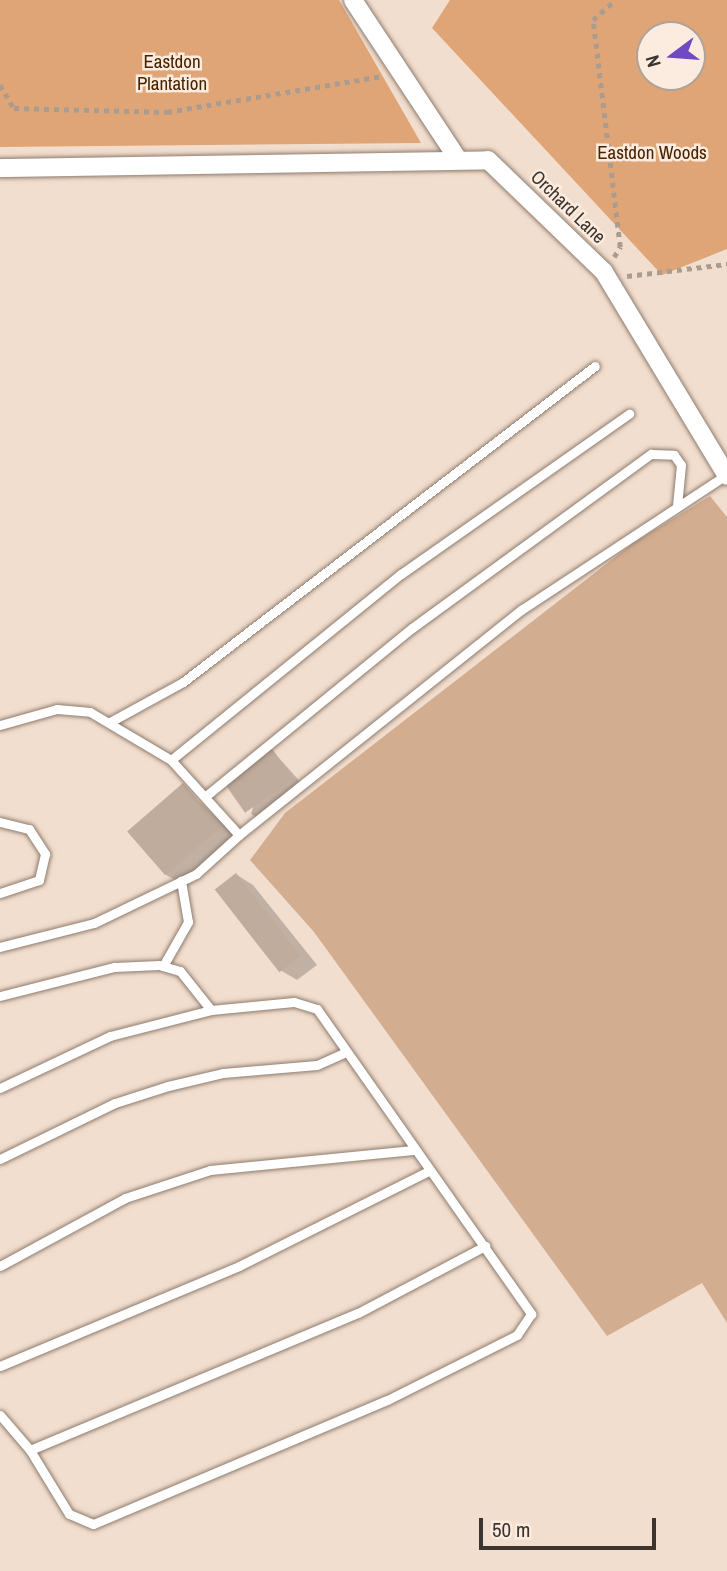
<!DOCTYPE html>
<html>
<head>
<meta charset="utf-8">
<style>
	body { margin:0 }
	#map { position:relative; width:727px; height:1571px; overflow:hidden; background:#f2dece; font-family:"Archivo Narrow",sans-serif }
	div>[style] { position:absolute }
	.green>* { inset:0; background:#d2ad90 }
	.forest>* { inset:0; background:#dfa577 }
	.shadow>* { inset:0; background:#0003 }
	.building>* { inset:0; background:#bfac9d; transform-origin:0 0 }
	.path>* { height:4.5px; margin-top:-2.25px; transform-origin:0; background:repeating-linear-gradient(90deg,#ab9c90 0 5px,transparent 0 10px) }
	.roads { filter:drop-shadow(0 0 2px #8e7c6e) drop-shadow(0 0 2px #8e7c6e) }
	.lane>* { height:9px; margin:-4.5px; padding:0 4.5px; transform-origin:4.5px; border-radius:4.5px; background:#fff }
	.street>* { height:18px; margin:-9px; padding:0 9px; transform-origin:9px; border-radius:9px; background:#fff }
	span { translate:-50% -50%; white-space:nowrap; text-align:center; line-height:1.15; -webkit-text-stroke:5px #fcecdf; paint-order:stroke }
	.park-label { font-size:19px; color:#482300 }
	.street-label { font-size:19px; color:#3c352f }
	.north { position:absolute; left:636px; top:21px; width:70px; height:70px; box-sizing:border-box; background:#fcecdf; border:2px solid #afa399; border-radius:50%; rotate:254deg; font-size:19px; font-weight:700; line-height:28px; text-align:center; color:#3c352f }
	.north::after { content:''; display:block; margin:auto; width:24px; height:32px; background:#6f4ac2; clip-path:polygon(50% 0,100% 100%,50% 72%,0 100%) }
	.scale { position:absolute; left:479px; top:1518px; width:177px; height:32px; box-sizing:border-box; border:4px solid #3c352f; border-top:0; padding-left:9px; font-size:21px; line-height:24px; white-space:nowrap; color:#3c352f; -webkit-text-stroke:5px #fcecdf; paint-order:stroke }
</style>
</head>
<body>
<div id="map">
	<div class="green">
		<div style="clip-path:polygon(710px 496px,727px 517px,727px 1323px,702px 1283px,607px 1336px,314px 932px,250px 860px,285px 813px,632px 544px)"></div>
	</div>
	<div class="forest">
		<div style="clip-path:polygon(0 0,339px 0,421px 143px,0 147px)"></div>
		<div style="clip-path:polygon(evenodd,450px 0,727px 0,727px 249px,662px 275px,432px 28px,450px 0,692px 35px,692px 77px,650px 77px,650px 35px,692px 35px)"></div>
	</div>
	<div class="shadow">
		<div style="clip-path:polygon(271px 749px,304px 786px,262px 821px,251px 814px)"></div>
		<div style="clip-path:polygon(183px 786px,237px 837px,183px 884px,166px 875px)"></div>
		<div style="clip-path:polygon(237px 875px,253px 885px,317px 965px,297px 980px,280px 970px)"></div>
	</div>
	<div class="building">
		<div style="left:271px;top:747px;width:39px;height:59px;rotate:55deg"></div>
		<div style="left:183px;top:783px;width:58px;height:74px;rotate:49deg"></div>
		<div style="left:236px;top:873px;width:105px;height:27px;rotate:52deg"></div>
	</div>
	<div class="path">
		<div style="left:0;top:85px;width:27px;rotate:59deg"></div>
		<div style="left:14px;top:108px;width:153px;rotate:1.5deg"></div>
		<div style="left:167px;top:112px;width:218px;rotate:-9.5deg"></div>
		<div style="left:614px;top:257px;width:12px;rotate:-59deg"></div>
		<div style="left:620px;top:247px;width:229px;rotate:-96.8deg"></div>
		<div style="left:593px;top:20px;width:30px;rotate:-42deg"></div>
		<div style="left:627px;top:276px;width:101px;rotate:-6.8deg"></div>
	</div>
	<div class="roads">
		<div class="lane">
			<div style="left:110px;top:722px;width:83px;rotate:-28.7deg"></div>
			<div style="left:183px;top:682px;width:519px;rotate:-37.49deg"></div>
			<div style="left:0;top:725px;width:59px;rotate:-15.7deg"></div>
			<div style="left:57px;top:709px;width:33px;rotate:5deg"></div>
			<div style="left:90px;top:712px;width:94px;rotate:30.7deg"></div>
			<div style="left:171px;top:760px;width:101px;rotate:47.8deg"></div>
			<div style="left:239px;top:835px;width:58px;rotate:137.8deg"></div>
			<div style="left:196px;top:874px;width:113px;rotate:154.3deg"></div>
			<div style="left:94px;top:923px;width:97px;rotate:165.7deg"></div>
			<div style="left:171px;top:760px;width:296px;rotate:-39deg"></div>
			<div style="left:401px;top:574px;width:279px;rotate:-35.1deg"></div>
			<div style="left:207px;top:795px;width:264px;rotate:-39.2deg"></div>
			<div style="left:412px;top:628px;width:296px;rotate:-36.1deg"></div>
			<div style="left:651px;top:454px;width:23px;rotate:2deg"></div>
			<div style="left:674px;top:455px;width:12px;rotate:55deg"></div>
			<div style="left:681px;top:465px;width:41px;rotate:95.6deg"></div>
			<div style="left:0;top:822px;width:30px;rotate:14deg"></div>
			<div style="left:29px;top:829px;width:30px;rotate:57deg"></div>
			<div style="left:45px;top:854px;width:27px;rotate:103deg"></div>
			<div style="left:39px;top:880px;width:41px;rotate:161.6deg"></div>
			<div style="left:239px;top:835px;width:361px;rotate:-38.6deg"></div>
			<div style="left:521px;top:610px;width:245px;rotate:-33.4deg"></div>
			<div style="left:163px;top:966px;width:51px;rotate:-60.4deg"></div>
			<div style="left:188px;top:922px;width:42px;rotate:-99.7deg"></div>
			<div style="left:0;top:996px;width:118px;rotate:-14.3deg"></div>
			<div style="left:114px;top:967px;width:45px;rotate:-2.5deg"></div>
			<div style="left:159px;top:965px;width:22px;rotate:16deg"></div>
			<div style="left:180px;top:971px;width:50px;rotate:51.5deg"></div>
			<div style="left:211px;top:1010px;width:83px;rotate:-5.5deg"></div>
			<div style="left:294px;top:1002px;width:24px;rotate:17deg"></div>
			<div style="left:317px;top:1009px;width:373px;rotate:54.9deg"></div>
			<div style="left:531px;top:1314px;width:25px;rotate:124deg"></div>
			<div style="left:517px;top:1335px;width:145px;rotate:153.4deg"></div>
			<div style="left:387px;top:1400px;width:319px;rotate:157.1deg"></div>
			<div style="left:93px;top:1524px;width:26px;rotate:-157deg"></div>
			<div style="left:69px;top:1514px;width:75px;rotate:-121.4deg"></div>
			<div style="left:30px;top:1450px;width:46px;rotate:-130.6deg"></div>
			<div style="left:0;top:1088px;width:122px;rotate:-25.3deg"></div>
			<div style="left:110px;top:1036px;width:104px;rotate:-14.4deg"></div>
			<div style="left:0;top:1159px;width:128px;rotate:-26deg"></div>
			<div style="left:115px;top:1103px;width:56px;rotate:-17.8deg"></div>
			<div style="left:168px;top:1086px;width:57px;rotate:-13.3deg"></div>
			<div style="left:223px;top:1073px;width:94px;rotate:-4.9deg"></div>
			<div style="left:317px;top:1065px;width:32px;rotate:-24deg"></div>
			<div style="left:0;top:1266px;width:142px;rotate:-28.5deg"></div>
			<div style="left:125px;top:1198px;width:89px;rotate:-18.2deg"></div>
			<div style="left:210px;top:1170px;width:204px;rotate:-5.6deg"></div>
			<div style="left:0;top:1366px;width:259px;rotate:-22.7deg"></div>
			<div style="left:239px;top:1266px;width:212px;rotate:-26.6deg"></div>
			<div style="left:30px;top:1450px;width:355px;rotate:-22.7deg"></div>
			<div style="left:358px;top:1313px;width:144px;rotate:-27.8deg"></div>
		</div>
		<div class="street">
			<div style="left:353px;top:0;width:187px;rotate:56.6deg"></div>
			<div style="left:0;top:168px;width:488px;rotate:-0.9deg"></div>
			<div style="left:488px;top:160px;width:161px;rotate:44deg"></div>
			<div style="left:604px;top:272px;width:238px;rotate:58.9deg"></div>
		</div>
	</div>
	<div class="park-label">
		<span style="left:172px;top:73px">Eastdon<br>Plantation</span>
		<span style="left:652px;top:153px">Eastdon Woods</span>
	</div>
	<div class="street-label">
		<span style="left:568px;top:207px;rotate:44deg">Orchard Lane</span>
	</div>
	<div class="north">N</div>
	<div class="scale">50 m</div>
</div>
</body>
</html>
